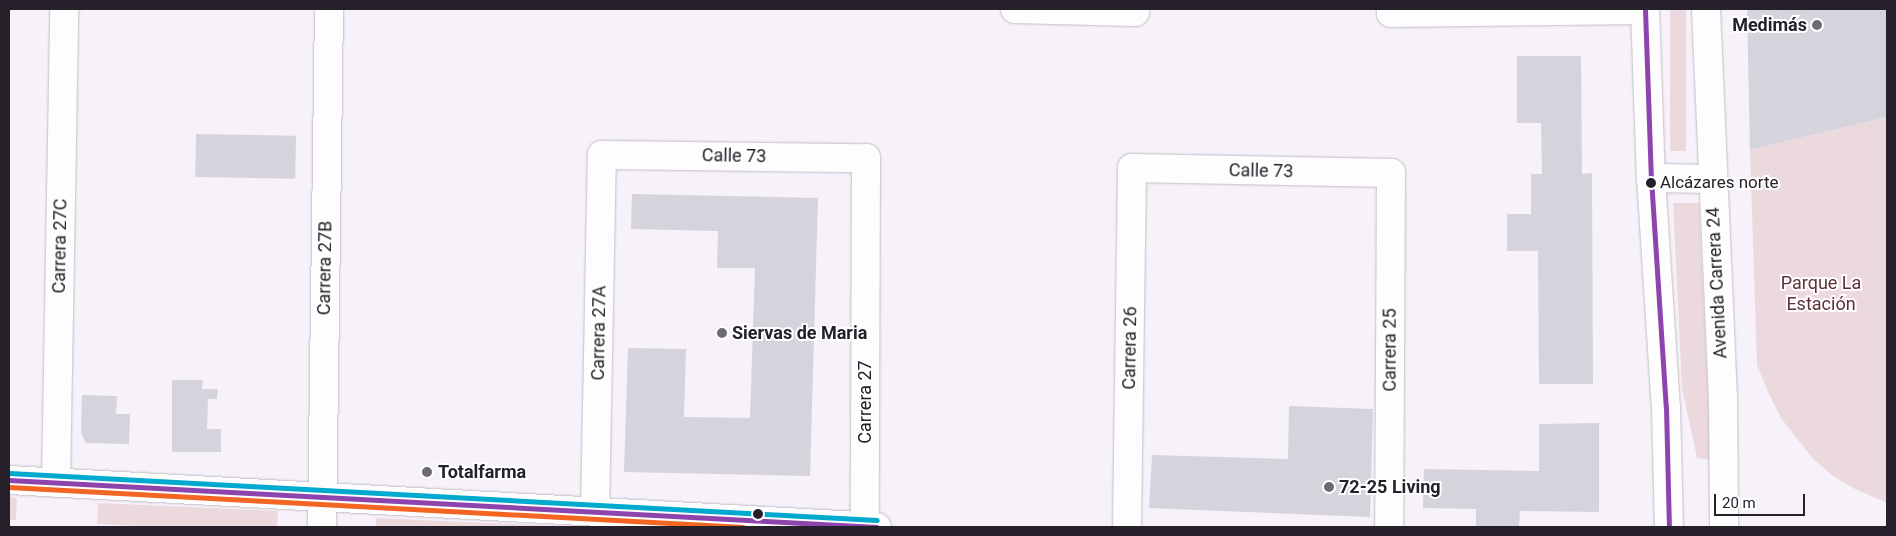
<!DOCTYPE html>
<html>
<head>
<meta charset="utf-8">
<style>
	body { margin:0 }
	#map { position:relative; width:1896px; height:536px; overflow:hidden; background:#f7f2fa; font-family:Roboto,sans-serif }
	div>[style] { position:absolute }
	.green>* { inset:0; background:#ebd9de; transform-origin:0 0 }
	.building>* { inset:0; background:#d5d3dc; transform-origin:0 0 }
	.roads { filter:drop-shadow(0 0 1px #c2bdc5) drop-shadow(0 0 1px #c2bdc5) }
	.minor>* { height:28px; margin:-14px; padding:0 14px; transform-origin:14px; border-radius:14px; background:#fefdfe }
	.secondary>* { height:28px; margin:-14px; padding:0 14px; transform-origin:14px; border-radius:14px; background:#fefdfe }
	.bus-1>* { height:5px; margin:-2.5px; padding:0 2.5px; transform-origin:2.5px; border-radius:2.5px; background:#8e44ad }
	.bus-2>* { height:5px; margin:-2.5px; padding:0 2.5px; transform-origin:2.5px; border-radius:2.5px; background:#f26522 }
	.bus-3>* { height:5px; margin:-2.5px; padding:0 2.5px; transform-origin:2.5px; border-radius:2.5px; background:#00a9ce }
	.dots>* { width:14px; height:14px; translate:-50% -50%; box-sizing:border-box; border:2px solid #fff; border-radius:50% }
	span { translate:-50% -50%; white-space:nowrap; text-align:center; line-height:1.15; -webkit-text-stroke:4px #fff; paint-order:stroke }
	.bus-label { font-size:17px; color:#252029 }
	.left { translate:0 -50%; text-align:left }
	.poi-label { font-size:18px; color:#252029; font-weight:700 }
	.right { translate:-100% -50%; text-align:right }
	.street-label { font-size:18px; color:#252029 }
	.park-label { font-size:18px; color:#602f38 }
	.frame { position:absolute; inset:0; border:10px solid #252029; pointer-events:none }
	.scale { position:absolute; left:1714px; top:494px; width:91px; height:22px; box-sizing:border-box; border:2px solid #252029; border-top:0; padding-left:6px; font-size:15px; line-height:18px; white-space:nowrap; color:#252029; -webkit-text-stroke:4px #fff; paint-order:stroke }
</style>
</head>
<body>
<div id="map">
	<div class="green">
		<div style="left:1670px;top:9px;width:16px;height:142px"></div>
		<div style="clip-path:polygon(1887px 117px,1887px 503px,1855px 489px,1833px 476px,1813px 459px,1781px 418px,1768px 392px,1757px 365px,1750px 150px)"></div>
		<div style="clip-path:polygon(1673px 203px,1699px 203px,1711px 460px,1697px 458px,1682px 388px)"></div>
		<div style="clip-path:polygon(9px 497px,17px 498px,16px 520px,9px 520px)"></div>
		<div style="clip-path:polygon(98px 503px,278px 511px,277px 527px,161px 527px,97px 524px)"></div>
		<div style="clip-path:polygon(376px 518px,557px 526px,557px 527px,376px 527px)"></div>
	</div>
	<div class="building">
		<div style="clip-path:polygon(1747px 9px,1887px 9px,1887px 117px,1750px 150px)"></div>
		<div style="clip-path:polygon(1517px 56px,1581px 56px,1582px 174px,1592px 173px,1593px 384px,1539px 384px,1538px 251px,1507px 251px,1507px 214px,1531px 214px,1531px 174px,1542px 174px,1541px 123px,1517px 123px)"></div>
		<div style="left:196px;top:134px;width:100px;height:43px;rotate:1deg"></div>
		<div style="clip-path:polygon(632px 194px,818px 198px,810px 476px,624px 472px,628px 348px,686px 349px,684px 417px,750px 418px,755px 268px,717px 268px,718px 231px,631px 229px)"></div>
		<div style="clip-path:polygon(172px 380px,203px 380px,202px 389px,218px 389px,217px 399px,208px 399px,207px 429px,221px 429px,221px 452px,172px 452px)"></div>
		<div style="clip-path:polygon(82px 395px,117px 396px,116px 414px,130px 414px,129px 444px,86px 443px,81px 433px)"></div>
		<div style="clip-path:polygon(1289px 406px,1373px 409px,1370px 517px,1149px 508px,1152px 455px,1288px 459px)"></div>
		<div style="clip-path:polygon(1599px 423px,1599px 512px,1520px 511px,1519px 526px,1476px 526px,1476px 509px,1423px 508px,1424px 469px,1539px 471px,1539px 424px)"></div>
	</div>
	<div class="roads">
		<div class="minor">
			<div style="left:1015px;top:9px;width:120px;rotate:1.4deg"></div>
			<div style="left:1135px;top:12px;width:3px;rotate:-90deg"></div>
			<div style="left:1391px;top:9px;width:4px;rotate:90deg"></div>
			<div style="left:1391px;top:13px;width:254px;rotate:-0.7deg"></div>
			<div style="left:56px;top:483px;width:474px;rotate:-89deg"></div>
			<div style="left:595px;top:512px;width:357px;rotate:-88.9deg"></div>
			<div style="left:602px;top:155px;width:264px;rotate:0.7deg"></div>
			<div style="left:866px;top:158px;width:369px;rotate:90.2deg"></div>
			<div style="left:322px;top:527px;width:518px;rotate:-89.23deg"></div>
			<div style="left:1127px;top:527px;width:359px;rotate:-89.2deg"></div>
			<div style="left:1132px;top:168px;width:259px;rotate:1.1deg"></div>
			<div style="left:1391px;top:173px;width:354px;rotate:90.3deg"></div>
		</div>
		<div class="secondary">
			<div style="left:1645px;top:9px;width:169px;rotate:88deg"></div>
			<div style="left:1651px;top:178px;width:229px;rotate:86.3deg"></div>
			<div style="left:1666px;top:407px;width:120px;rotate:88.6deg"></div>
			<div style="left:1706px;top:9px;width:395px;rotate:87.5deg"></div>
			<div style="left:1723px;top:404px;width:123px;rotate:89.5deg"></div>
			<div style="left:1651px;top:178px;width:61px;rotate:0.9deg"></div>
			<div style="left:9px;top:480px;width:869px;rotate:3.1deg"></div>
		</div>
	</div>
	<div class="bus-1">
		<div style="left:1645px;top:9px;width:169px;rotate:88deg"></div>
		<div style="left:1651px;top:178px;width:229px;rotate:86.3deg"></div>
		<div style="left:1666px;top:407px;width:120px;rotate:88.6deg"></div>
		<div style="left:9px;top:480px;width:869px;rotate:3.1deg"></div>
	</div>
	<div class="bus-2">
		<div style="left:9px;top:487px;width:735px;rotate:3.12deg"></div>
	</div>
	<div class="bus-3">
		<div style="left:9px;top:473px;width:869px;rotate:3.1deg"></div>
	</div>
	<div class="dots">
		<div style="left:1817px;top:25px;background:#6e6a72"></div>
		<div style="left:1651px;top:183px;background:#252029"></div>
		<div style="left:722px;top:333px;background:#6e6a72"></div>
		<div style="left:427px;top:472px;background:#6e6a72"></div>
		<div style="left:1329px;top:487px;background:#6e6a72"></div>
		<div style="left:758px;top:514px;background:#252029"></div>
	</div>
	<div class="bus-label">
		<span class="left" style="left:1660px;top:183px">Alcázares norte</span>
	</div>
	<div class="poi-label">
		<span class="right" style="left:1807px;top:25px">Medimás</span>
		<span class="left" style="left:732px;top:333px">Siervas de Maria</span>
		<span class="left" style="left:438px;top:472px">Totalfarma</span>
		<span class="left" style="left:1339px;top:487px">72-25 Living</span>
	</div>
	<div class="street-label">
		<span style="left:734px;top:156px;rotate:1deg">Calle 73</span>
		<span style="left:1261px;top:171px;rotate:1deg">Calle 73</span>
		<span style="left:60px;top:246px;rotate:-89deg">Carrera 27C</span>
		<span style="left:325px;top:268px;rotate:-89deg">Carrera 27B</span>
		<span style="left:1717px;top:283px;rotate:-93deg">Avenida Carrera 24</span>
		<span style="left:599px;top:333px;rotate:-89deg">Carrera 27A</span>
		<span style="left:1130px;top:348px;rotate:-89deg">Carrera 26</span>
		<span style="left:1390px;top:350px;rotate:-90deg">Carrera 25</span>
		<span style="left:865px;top:402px;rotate:-90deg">Carrera 27</span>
	</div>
	<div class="park-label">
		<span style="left:1821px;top:294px">Parque La<br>Estación</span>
	</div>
	<div class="frame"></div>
	<div class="scale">20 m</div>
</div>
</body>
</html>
